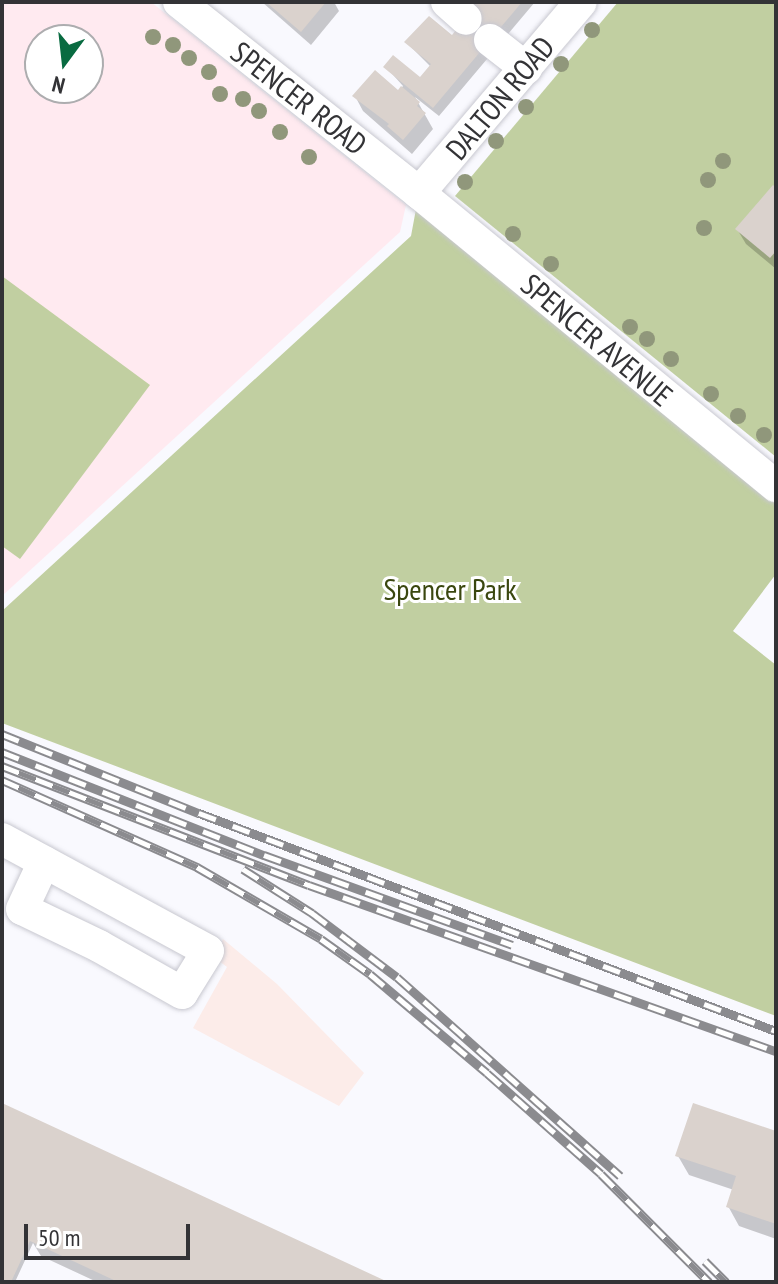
<!DOCTYPE html>
<html>
<head>
<meta charset="utf-8">
<style>
	body { margin:0 }
	#map { position:relative; width:778px; height:1284px; overflow:hidden; background:#f9f9fe; font-family:"PT Sans Narrow",sans-serif }
	div>[style] { position:absolute }
	.industrial>* { inset:0; background:#fcece9 }
	.education>* { inset:0; background:#ffeaf0 }
	.green>* { inset:0; background:#c1cfa1 }
	.shadow>* { inset:0; background:#0003 }
	.building>* { inset:0; background:#dad2cd }
	.roads { filter:drop-shadow(0 0 2px #c8c8d0) drop-shadow(0 0 2px #c8c8d0) }
	.minor>* { height:32px; margin:-16px; padding:0 16px; transform-origin:16px; border-radius:16px; background:#fff }
	.rail>* { height:9px; margin-top:-4.5px; transform-origin:0; background:repeating-linear-gradient(90deg,#fff 0 18px,#8b8b8f 0 36px); box-sizing:border-box; border-block:2px solid #8b8b8f }
	.trees>* { width:16px; height:16px; margin:-8px; border-radius:50%; background:#90977b }
	span { translate:-50% -50%; white-space:nowrap; text-align:center; line-height:1.15; -webkit-text-stroke:6px #fff; paint-order:stroke }
	.street-label { font-size:30px; color:#333336 }
	.park-label { font-size:30px; color:#3a470f }
	.frame { position:absolute; inset:0; border:4px solid #333336; pointer-events:none }
	.north { position:absolute; left:24px; top:24px; width:80px; height:80px; box-sizing:border-box; background:#fff; border:2px solid #adadaf; border-radius:50%; rotate:195deg; font-size:22px; font-weight:700; line-height:32px; text-align:center; color:#333336 }
	.north::after { content:''; display:block; margin:auto; width:28px; height:36px; background:#096b41; clip-path:polygon(50% 0,100% 100%,50% 72%,0 100%) }
	.scale { position:absolute; left:24px; top:1224px; width:166px; height:36px; box-sizing:border-box; border:4px solid #333336; border-top:0; padding-left:10px; font-size:24px; line-height:28px; white-space:nowrap; color:#333336; -webkit-text-stroke:6px #fff; paint-order:stroke }
</style>
</head>
<body>
<div id="map">
	<div class="industrial">
		<div style="clip-path:polygon(223px 939px,277px 984px,364px 1073px,339px 1106px,193px 1028px,227px 967px,215px 958px)"></div>
	</div>
	<div class="education">
		<div style="clip-path:polygon(evenodd,2px 2px,151px 2px,406px 205px,400px 232px,2px 596px,2px 2px,40px 40px,88px 40px,88px 88px,40px 88px,40px 40px)"></div>
	</div>
	<div class="green">
		<div style="clip-path:polygon(618px 2px,776px 2px,776px 457px,455px 196px)"></div>
		<div style="clip-path:polygon(419px 193px,776px 486px,776px 574px,733px 631px,776px 665px,776px 1016px,2px 723px,2px 611px,411px 236px)"></div>
		<div style="clip-path:polygon(2px 276px,150px 385px,20px 559px,2px 546px)"></div>
	</div>
	<div class="shadow">
		<div style="clip-path:polygon(262px 2px,334px 2px,339px 11px,311px 45px)"></div>
		<div style="clip-path:polygon(459px 2px,535px 2px,439px 116px,415px 97px,433px 129px,412px 154px,363px 111px,355px 96px,398px 92px,403px 86px,386px 67px,420px 80px,431px 67px,406px 42px,453px 38px,473px 13px)"></div>
		<div style="clip-path:polygon(776px 190px,776px 269px,746px 244px,737px 229px)"></div>
		<div style="clip-path:polygon(2px 1105px,77px 1140px,383px 1282px,97px 1282px,41px 1256px,33px 1243px,15px 1282px,2px 1282px)"></div>
		<div style="clip-path:polygon(776px 1133px,776px 1239px,739px 1226px,728px 1206px,734px 1190px,689px 1175px,678px 1156px)"></div>
	</div>
	<div class="building">
		<div style="clip-path:polygon(266px 2px,326px 2px,301px 32px)"></div>
		<div style="clip-path:polygon(464px 2px,522px 2px,433px 108px,383px 67px,393px 55px,420px 77px,431px 64px,404px 42px,429px 16px,452px 35px,473px 9px)"></div>
		<div style="clip-path:polygon(375px 70px,398px 90px,401px 86px,420px 102px,417px 106px,426px 113px,403px 140px,387px 126px,389px 124px,352px 96px)"></div>
		<div style="clip-path:polygon(773px 185px,776px 188px,776px 251px,770px 258px,735px 229px)"></div>
		<div style="clip-path:polygon(2px 1103px,140px 1167px,388px 1282px,118px 1282px,30px 1241px,11px 1282px,4px 1282px)"></div>
		<div style="clip-path:polygon(693px 1103px,776px 1131px,776px 1224px,726px 1207px,736px 1176px,675px 1156px)"></div>
	</div>
	<div class="roads">
		<div class="minor">
			<div style="left:179px;top:2px;width:307px;rotate:38.5deg"></div>
			<div style="left:419px;top:193px;width:462px;rotate:39.4deg"></div>
			<div style="left:447px;top:2px;width:25px;rotate:42deg"></div>
			<div style="left:490px;top:40px;width:46px;rotate:37.9deg"></div>
			<div style="left:419px;top:193px;width:250px;rotate:-49.7deg"></div>
			<div style="left:2px;top:839px;width:234px;rotate:28.5deg"></div>
			<div style="left:208px;top:951px;width:49px;rotate:121.8deg"></div>
			<div style="left:182px;top:993px;width:95px;rotate:-150.5deg"></div>
			<div style="left:99px;top:946px;width:85px;rotate:-154.3deg"></div>
			<div style="left:22px;top:909px;width:52px;rotate:-64.9deg"></div>
		</div>
	</div>
	<div class="rail">
		<div style="left:2px;top:734px;width:212px;rotate:21.9deg"></div>
		<div style="left:199px;top:813px;width:617px;rotate:20.7deg"></div>
		<div style="left:2px;top:752px;width:282px;rotate:21.5deg"></div>
		<div style="left:264px;top:855px;width:264px;rotate:19.9deg"></div>
		<div style="left:2px;top:766px;width:329px;rotate:21.2deg"></div>
		<div style="left:309px;top:885px;width:496px;rotate:19.6deg"></div>
		<div style="left:2px;top:780px;width:214px;rotate:24deg"></div>
		<div style="left:197px;top:867px;width:143px;rotate:30.1deg"></div>
		<div style="left:321px;top:939px;width:60px;rotate:35.5deg"></div>
		<div style="left:370px;top:974px;width:153px;rotate:40.2deg"></div>
		<div style="left:487px;top:1073px;width:152px;rotate:41.5deg"></div>
		<div style="left:601px;top:1174px;width:153px;rotate:45deg"></div>
		<div style="left:243px;top:869px;width:82px;rotate:32.5deg"></div>
		<div style="left:312px;top:913px;width:106px;rotate:37deg"></div>
		<div style="left:397px;top:977px;width:299px;rotate:41.7deg"></div>
		<div style="left:705px;top:1261px;width:30px;rotate:45deg"></div>
	</div>
	<div class="trees">
		<div style="left:592px;top:30px"></div>
		<div style="left:153px;top:37px"></div>
		<div style="left:173px;top:45px"></div>
		<div style="left:189px;top:58px"></div>
		<div style="left:561px;top:64px"></div>
		<div style="left:209px;top:72px"></div>
		<div style="left:220px;top:94px"></div>
		<div style="left:243px;top:99px"></div>
		<div style="left:526px;top:107px"></div>
		<div style="left:259px;top:111px"></div>
		<div style="left:280px;top:132px"></div>
		<div style="left:496px;top:141px"></div>
		<div style="left:309px;top:157px"></div>
		<div style="left:723px;top:161px"></div>
		<div style="left:708px;top:180px"></div>
		<div style="left:465px;top:182px"></div>
		<div style="left:704px;top:228px"></div>
		<div style="left:513px;top:234px"></div>
		<div style="left:551px;top:264px"></div>
		<div style="left:630px;top:327px"></div>
		<div style="left:647px;top:339px"></div>
		<div style="left:671px;top:359px"></div>
		<div style="left:711px;top:394px"></div>
		<div style="left:738px;top:416px"></div>
		<div style="left:764px;top:435px"></div>
	</div>
	<div class="street-label">
		<span style="left:299px;top:98px;rotate:38deg">SPENCER ROAD</span>
		<span style="left:500px;top:98px;rotate:-50deg">DALTON ROAD</span>
		<span style="left:597px;top:340px;rotate:40deg">SPENCER AVENUE</span>
	</div>
	<div class="park-label">
		<span style="left:450px;top:589px">Spencer Park</span>
	</div>
	<div class="frame"></div>
	<div class="north">N</div>
	<div class="scale">50 m</div>
</div>
</body>
</html>
